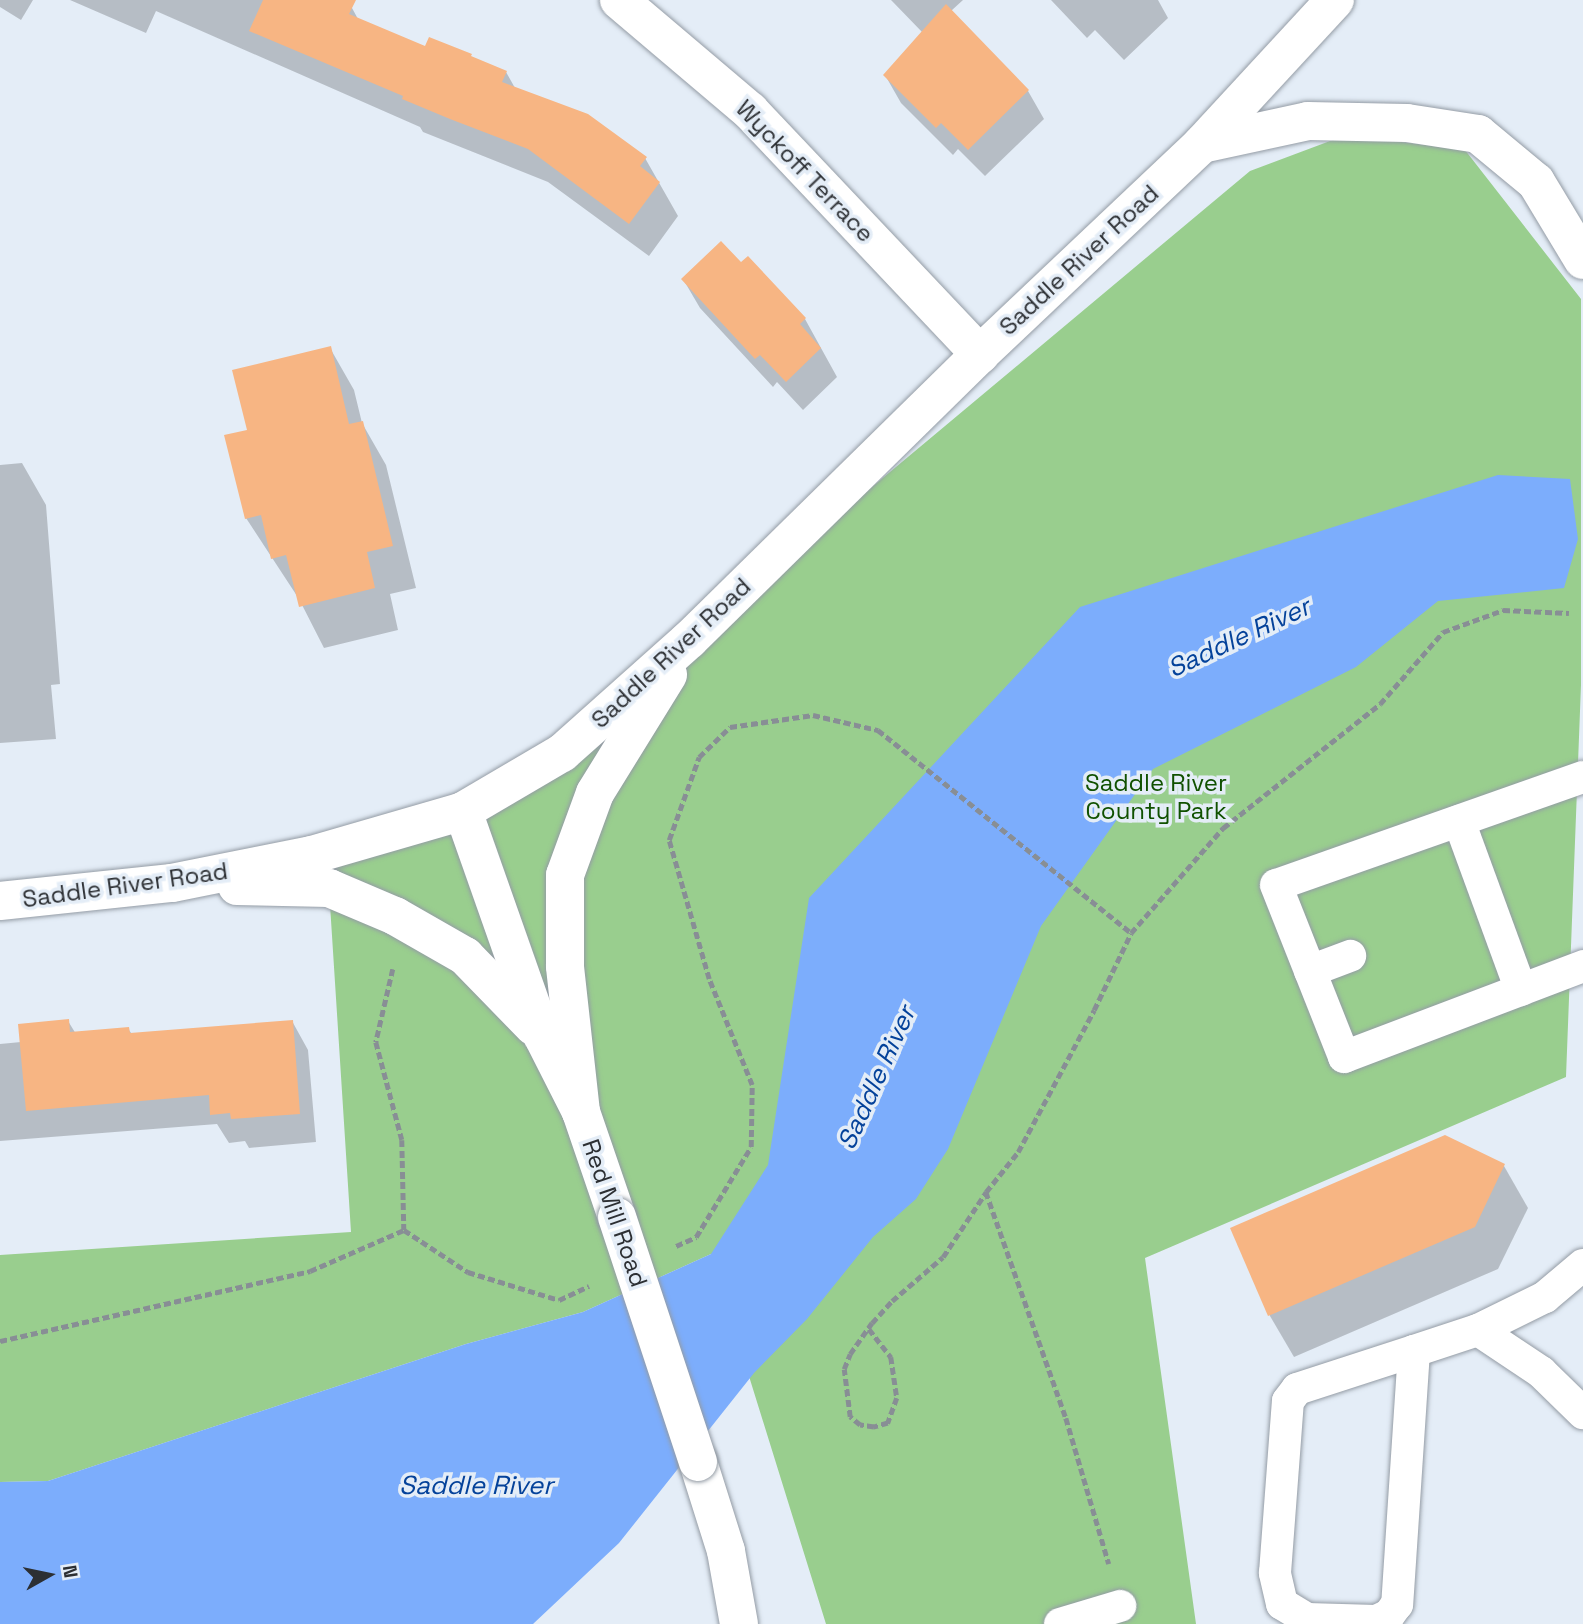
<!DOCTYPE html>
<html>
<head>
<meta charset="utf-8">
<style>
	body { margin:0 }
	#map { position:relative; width:1583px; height:1624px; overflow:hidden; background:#e4edf7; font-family:"Space Grotesk",sans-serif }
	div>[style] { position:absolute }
	.green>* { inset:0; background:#99ce8e }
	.water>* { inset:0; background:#7cadfc }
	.shadow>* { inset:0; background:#0003 }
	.building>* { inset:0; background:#f7b583 }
	.path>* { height:4.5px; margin-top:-2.25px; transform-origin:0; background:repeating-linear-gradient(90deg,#888e95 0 7px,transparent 0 10.5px) }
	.roads { filter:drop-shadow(0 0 2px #949ca5) drop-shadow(0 0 2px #949ca5) }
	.lane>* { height:32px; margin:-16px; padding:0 16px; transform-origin:16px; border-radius:16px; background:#fff }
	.street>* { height:38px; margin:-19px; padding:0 19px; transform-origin:19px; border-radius:19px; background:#fff }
	.secondary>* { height:38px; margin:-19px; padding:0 19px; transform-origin:19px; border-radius:19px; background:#fff }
	.highway>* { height:38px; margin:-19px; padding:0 19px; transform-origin:19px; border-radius:19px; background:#fff }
	.bridges { filter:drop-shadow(0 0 2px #949ca5) drop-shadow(0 0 2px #949ca5) }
	.secondary-bridge>* { height:38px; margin:-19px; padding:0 19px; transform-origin:19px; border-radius:19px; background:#fff }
	span { translate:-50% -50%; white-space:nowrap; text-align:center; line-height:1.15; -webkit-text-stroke:7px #e4edf7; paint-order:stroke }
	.street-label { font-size:24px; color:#2c2f33 }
	.park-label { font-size:24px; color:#105100 }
	.water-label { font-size:26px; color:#04429a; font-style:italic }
	.north { position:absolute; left:14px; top:1540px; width:70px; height:70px; -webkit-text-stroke:5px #e4edf7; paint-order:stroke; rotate:81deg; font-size:19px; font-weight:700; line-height:28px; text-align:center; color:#2c2f33 }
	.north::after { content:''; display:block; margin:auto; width:24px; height:32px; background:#2c2f33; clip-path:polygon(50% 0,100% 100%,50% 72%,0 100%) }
</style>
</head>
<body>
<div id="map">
	<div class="green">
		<div style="clip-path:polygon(1346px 135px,1465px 150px,1581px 299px,1581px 685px,1566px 1077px,1145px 1258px,1196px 1624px,826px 1624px,711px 1254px,583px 1312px,466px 1344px,48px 1481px,0 1482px,0 1255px,351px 1232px,329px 889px,172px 883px,463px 811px,689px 640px,1250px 171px)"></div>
	</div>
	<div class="water">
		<div style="clip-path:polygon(1498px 475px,1570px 479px,1578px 539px,1564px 588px,1438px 601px,1356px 667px,1153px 769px,1041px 926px,948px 1149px,916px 1199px,873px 1237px,807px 1319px,754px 1373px,619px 1543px,533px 1624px,0 1624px,0 1482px,48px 1481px,466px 1344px,583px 1312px,711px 1254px,768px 1165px,809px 898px,1080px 607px)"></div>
	</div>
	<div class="shadow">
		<div style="clip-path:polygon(0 0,33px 0,21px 20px,0 7px)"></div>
		<div style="clip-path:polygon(70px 0,333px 0,352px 8px,358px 19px,426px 48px,506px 72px,515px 88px,645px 158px,678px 216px,649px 256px,548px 182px,423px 132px,420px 127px,156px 11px,146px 33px)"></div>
		<div style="clip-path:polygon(891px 0,963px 0,951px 11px,1028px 91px,1044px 119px,985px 176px,958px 149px,953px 155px,901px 103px,885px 75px,923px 33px)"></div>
		<div style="clip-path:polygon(1051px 0,1158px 0,1168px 18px,1124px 60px,1095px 30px,1087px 38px)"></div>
		<div style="clip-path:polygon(741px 265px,805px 319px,837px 377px,803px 410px,777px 382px,773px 387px,700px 308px,683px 279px)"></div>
		<div style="clip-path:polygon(330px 348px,354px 390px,362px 423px,386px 465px,416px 588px,390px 594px,398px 630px,324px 648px,299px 599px,246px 518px,249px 431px)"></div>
		<div style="clip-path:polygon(22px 463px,46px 505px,60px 684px,51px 685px,56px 739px,0 743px,0 465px)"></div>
		<div style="clip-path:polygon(68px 1021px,76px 1034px,128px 1029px,132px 1034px,292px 1021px,308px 1050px,316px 1142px,249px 1148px,245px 1141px,229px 1143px,217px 1124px,0 1141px,0 1044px,21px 1042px)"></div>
		<div style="clip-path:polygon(1504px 1166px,1528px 1208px,1498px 1269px,1294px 1357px,1270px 1316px,1232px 1229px)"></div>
	</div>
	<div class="building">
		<div style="clip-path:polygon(263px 0,356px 0,349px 14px,425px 46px,429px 37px,472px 54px,471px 56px,507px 71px,502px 82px,588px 114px,647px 157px,640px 166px,660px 182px,629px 224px,528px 149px,450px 119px,402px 99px,403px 96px,249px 31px)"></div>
		<div style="clip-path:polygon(946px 4px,1029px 90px,968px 150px,941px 123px,936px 128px,883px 75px)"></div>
		<div style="clip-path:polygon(721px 241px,741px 262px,748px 256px,806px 318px,800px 324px,821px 348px,786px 382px,760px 355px,755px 359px,681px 279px)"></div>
		<div style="clip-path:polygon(331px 346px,349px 424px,363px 421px,393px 546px,367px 552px,375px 588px,299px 607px,286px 555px,271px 559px,261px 515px,245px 519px,224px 435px,247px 430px,232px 370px)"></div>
		<div style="clip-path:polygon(69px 1019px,70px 1032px,129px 1027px,130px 1033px,293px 1020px,300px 1114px,231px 1119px,230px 1113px,210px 1115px,209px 1095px,26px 1111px,18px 1024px)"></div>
		<div style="clip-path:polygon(1445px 1135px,1505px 1164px,1475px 1227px,1268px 1316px,1230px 1228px)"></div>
	</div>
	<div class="path">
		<div style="left:393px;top:969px;width:75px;rotate:103.1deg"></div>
		<div style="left:376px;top:1042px;width:101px;rotate:75.1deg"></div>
		<div style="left:402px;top:1140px;width:90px;rotate:88.7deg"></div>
		<div style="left:986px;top:1192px;width:240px;rotate:70.5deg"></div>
		<div style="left:1066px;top:1418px;width:152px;rotate:73.6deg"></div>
		<div style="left:676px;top:1246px;width:22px;rotate:-24deg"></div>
		<div style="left:696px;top:1237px;width:105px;rotate:-58.6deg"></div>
		<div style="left:751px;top:1147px;width:62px;rotate:-89.1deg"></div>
		<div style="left:752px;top:1085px;width:114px;rotate:-112.1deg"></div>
		<div style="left:709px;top:979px;width:145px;rotate:-106.1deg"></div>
		<div style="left:669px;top:840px;width:88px;rotate:-70.1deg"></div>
		<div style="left:699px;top:757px;width:43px;rotate:-44.1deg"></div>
		<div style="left:730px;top:727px;width:84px;rotate:-8.2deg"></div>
		<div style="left:813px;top:715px;width:67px;rotate:13deg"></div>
		<div style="left:878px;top:730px;width:324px;rotate:38.7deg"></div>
		<div style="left:1131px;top:933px;width:140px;rotate:-48.8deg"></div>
		<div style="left:1223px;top:828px;width:200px;rotate:-38.3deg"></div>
		<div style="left:1380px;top:704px;width:96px;rotate:-48.8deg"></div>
		<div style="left:1443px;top:632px;width:64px;rotate:-20.1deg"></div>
		<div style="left:1503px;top:610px;width:66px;rotate:2.6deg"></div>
		<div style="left:869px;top:1329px;width:36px;rotate:52deg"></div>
		<div style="left:891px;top:1357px;width:41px;rotate:81.7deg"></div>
		<div style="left:897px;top:1398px;width:27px;rotate:110deg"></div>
		<div style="left:888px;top:1423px;width:15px;rotate:164deg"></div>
		<div style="left:874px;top:1427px;width:14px;rotate:-172deg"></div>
		<div style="left:860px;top:1425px;width:13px;rotate:-141deg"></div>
		<div style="left:850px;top:1417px;width:48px;rotate:-97.1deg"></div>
		<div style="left:844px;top:1369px;width:16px;rotate:-68deg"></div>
		<div style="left:850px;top:1354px;width:38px;rotate:-55deg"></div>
		<div style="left:872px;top:1323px;width:30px;rotate:-48deg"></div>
		<div style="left:892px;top:1301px;width:67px;rotate:-40.8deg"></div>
		<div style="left:943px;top:1257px;width:78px;rotate:-56.5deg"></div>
		<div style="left:986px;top:1192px;width:51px;rotate:-51.3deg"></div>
		<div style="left:1018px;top:1152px;width:161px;rotate:-61.8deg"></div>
		<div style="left:1094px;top:1010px;width:85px;rotate:-64.3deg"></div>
		<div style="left:0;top:1341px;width:318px;rotate:-12.7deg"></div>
		<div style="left:310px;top:1271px;width:103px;rotate:-23.6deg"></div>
		<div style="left:404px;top:1230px;width:77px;rotate:33.3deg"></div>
		<div style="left:468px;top:1272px;width:95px;rotate:17.1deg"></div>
		<div style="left:559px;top:1300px;width:33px;rotate:-25deg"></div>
	</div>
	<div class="roads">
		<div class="lane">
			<div style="left:1583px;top:777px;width:325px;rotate:160.6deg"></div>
			<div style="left:1276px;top:885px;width:185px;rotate:68.4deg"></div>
			<div style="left:1344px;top:1057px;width:256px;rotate:-20.8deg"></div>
			<div style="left:1459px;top:821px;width:180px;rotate:69.9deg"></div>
			<div style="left:1310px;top:971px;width:43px;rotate:-20.6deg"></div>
			<div style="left:1583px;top:1265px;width:50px;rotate:139.9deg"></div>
			<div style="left:1545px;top:1297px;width:75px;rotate:153.8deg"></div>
			<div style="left:1478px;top:1330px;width:76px;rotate:33.7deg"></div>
			<div style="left:1541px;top:1372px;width:59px;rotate:44.3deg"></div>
			<div style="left:1414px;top:1351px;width:254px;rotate:93.8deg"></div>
			<div style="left:1397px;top:1604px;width:14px;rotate:126deg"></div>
			<div style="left:1389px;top:1615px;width:14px;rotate:155deg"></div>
			<div style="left:1376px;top:1621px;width:69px;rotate:-178.3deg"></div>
			<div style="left:1307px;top:1619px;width:29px;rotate:-149deg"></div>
			<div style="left:1282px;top:1604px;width:32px;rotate:-103deg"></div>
			<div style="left:1275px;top:1573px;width:172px;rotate:-85.7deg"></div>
			<div style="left:1288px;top:1401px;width:15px;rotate:-53deg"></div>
			<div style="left:1297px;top:1389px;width:123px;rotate:-18deg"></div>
			<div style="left:1414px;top:1351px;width:67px;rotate:-18.2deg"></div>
			<div style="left:1060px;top:1624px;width:63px;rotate:-16.7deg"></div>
		</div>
		<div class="street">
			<div style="left:619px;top:0;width:172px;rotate:40.3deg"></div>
			<div style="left:750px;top:111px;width:335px;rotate:46.6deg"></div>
			<div style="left:1202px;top:144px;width:196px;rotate:-47.3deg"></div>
		</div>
		<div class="secondary">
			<div style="left:463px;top:811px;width:238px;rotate:70.6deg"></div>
			<div style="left:542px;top:1035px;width:86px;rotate:63.1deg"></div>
			<div style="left:581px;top:1112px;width:111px;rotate:71.1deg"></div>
			<div style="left:237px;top:886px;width:92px;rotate:1.2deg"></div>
			<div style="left:329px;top:888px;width:72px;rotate:23deg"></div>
			<div style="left:395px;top:916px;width:81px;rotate:29.7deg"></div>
			<div style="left:465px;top:956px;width:98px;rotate:45.8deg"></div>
			<div style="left:0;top:901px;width:173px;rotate:-6deg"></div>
			<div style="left:172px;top:883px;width:143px;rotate:-11.3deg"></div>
			<div style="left:312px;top:855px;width:157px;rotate:-16.2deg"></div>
			<div style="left:463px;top:811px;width:115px;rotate:-30.4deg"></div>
			<div style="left:562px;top:753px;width:170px;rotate:-41.7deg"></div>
			<div style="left:689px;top:640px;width:408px;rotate:-44.5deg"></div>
			<div style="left:980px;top:354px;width:306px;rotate:-43.4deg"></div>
			<div style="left:581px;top:1112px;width:147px;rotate:-96.3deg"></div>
			<div style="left:565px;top:966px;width:91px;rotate:-90deg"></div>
			<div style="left:565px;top:875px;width:87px;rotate:-69.9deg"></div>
			<div style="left:595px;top:793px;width:139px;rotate:-58.3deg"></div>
			<div style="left:698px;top:1462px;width:93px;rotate:72.5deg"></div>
			<div style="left:726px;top:1551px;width:74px;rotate:79.9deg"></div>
		</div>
		<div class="highway">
			<div style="left:1202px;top:144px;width:108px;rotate:-12.2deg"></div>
			<div style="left:1308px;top:121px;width:99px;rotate:1.2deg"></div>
			<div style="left:1407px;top:123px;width:72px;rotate:8.8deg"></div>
			<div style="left:1478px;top:134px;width:75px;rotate:39.6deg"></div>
			<div style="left:1536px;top:182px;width:91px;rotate:58.9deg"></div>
		</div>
	</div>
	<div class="bridges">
		<div class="secondary-bridge">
			<div style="left:617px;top:1217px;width:258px;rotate:71.7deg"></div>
		</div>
	</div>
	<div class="street-label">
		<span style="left:805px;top:171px;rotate:46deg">Wyckoff Terrace</span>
		<span style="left:1079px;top:260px;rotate:-43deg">Saddle River Road</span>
		<span style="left:671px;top:653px;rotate:-43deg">Saddle River Road</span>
		<span style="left:125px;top:885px;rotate:-8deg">Saddle River Road</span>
		<span style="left:615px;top:1213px;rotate:71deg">Red Mill Road</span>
	</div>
	<div class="park-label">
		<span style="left:1156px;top:797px">Saddle River<br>County Park</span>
	</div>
	<div class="water-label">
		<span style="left:1239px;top:638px;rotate:-25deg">Saddle River</span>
		<span style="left:877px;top:1078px;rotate:-66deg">Saddle River</span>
		<span style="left:476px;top:1486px">Saddle River</span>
	</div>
	<div class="north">N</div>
</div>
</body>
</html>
